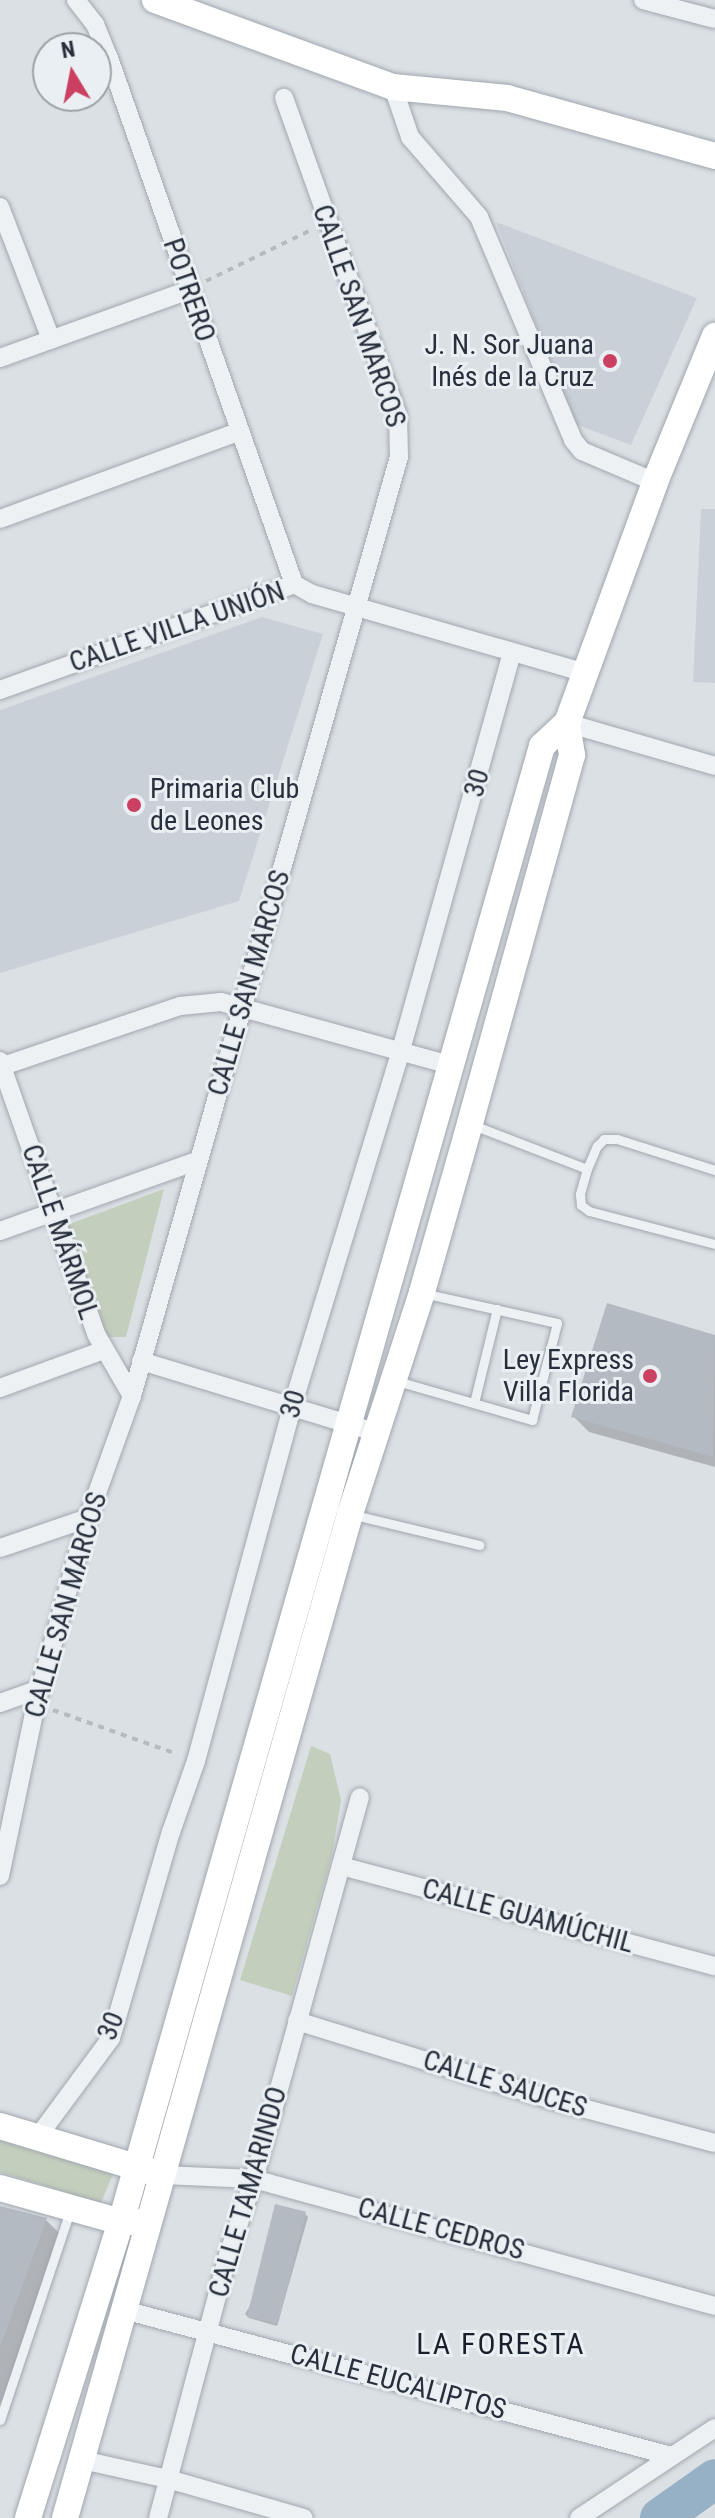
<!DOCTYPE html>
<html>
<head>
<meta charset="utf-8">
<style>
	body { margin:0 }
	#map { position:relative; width:715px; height:2518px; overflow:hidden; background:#dbe0e5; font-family:"Roboto Condensed",sans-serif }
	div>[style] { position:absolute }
	.built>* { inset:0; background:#c9d0d7 }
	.green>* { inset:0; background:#c3cfbd }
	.shadow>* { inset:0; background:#0003 }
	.river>* { height:40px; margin:-20px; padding:0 20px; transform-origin:20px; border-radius:20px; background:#96b1c6 }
	.building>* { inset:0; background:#b3bac2; transform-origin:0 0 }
	.path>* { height:4px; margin-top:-2px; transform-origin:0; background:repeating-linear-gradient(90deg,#b6bbc0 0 6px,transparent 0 12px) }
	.roads { filter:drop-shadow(0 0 2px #a1a7af) drop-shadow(0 0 2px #a1a7af) }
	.lane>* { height:9px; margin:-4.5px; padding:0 4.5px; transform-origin:4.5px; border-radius:4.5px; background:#eef1f4 }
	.street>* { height:18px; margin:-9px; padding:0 9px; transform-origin:9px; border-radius:9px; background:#eef1f4 }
	.secondary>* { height:26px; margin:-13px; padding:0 13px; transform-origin:13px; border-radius:13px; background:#fff }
	.dots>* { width:22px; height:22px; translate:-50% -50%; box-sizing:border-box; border:4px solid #eaeff3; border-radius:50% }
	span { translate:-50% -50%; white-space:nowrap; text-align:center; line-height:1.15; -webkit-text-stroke:6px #eaeff3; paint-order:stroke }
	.street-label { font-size:28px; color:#262f3b }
	.poi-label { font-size:28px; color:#262f3b }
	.right { translate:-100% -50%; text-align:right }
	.left { translate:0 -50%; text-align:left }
	.neighbourhood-label { font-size:30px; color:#18202c; letter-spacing:2px }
	.north { position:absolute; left:32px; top:32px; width:80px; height:80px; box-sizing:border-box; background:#eaeff3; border:2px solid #9ca2a9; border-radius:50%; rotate:350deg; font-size:22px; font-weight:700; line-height:32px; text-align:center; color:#262f3b }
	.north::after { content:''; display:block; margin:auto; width:28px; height:36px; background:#cb4061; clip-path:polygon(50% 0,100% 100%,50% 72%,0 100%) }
</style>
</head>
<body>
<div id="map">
	<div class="built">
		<div style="clip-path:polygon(496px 222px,697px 298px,631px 445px,575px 424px)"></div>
		<div style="clip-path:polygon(701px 509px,715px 509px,715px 683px,693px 682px)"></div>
		<div style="clip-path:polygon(262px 617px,323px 634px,239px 901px,0 973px,0 710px)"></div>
	</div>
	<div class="green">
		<div style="clip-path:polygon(164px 1189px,126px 1337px,105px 1337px,67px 1225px)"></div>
		<div style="clip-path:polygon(311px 1746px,330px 1754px,341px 1800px,332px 1855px,292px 1996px,240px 1980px)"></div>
		<div style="clip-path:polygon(0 2138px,113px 2174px,101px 2203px,0 2172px)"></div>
	</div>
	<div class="shadow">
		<div style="clip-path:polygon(608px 1305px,715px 1337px,715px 1467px,589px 1432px,574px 1417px)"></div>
		<div style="clip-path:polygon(0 2208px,46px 2220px,61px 2235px,0 2405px)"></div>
		<div style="clip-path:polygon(305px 2214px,308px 2217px,277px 2326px,249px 2318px,245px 2314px)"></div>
	</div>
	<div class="river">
		<div style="left:660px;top:2518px;width:67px;rotate:-35.3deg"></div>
	</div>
	<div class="building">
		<div style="clip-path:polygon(607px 1303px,715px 1335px,713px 1457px,571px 1417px)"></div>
		<div style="left:275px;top:2204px;width:32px;height:116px;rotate:14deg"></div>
		<div style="clip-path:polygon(0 2206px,47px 2218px,0 2347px)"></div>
	</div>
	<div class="path">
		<div style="left:206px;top:281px;width:119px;rotate:-25.9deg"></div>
		<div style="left:53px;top:1710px;width:132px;rotate:19.5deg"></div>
	</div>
	<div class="roads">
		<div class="lane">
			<div style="left:473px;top:1125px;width:122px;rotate:21.1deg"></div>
			<div style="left:587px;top:1169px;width:25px;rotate:-67deg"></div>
			<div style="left:597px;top:1146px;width:10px;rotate:-45deg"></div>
			<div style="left:604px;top:1139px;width:13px"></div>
			<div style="left:617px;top:1139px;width:103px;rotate:17.6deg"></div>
			<div style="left:587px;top:1169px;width:26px;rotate:106deg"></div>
			<div style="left:580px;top:1194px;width:11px;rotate:85deg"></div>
			<div style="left:581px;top:1205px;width:10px;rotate:37deg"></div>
			<div style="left:589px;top:1211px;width:130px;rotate:14.7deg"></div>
			<div style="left:397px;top:1381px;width:141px;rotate:16.1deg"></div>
			<div style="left:532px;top:1420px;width:100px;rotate:-75.5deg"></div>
			<div style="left:557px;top:1323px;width:137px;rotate:-167.4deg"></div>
			<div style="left:474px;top:1403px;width:97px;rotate:-76.3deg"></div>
			<div style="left:354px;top:1515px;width:129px;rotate:13.5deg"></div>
			<div style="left:0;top:2420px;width:220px;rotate:-71.5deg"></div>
		</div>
		<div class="street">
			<div style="left:76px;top:0;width:31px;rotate:52deg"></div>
			<div style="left:95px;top:24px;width:37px;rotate:68deg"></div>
			<div style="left:109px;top:58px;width:558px;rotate:70.62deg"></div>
			<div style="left:643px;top:0;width:74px;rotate:14.8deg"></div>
			<div style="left:393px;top:87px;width:53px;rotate:71.2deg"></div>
			<div style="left:410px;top:137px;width:106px;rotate:49.2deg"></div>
			<div style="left:479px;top:217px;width:242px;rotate:67.1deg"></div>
			<div style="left:573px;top:440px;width:14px;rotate:51deg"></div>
			<div style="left:582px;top:451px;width:79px;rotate:23deg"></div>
			<div style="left:0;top:207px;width:142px;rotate:68.9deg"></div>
			<div style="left:0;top:358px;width:201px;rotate:-19.8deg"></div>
			<div style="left:0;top:519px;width:253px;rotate:-20.1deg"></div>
			<div style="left:0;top:690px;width:313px;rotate:-19.8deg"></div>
			<div style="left:294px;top:584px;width:21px;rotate:29deg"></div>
			<div style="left:312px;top:594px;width:284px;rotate:16.1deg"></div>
			<div style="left:567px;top:723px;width:154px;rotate:16.2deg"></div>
			<div style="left:0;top:1061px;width:289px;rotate:70.6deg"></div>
			<div style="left:96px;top:1334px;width:72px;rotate:59.9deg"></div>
			<div style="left:0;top:1067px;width:190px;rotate:-18.7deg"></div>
			<div style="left:180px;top:1006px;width:41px;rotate:-5.6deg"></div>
			<div style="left:221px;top:1002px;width:237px;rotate:15.4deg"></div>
			<div style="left:0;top:1231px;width:211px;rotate:-19.6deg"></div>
			<div style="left:141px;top:1361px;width:248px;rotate:16.9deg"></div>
			<div style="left:0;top:1388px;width:111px;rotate:-20.1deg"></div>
			<div style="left:0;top:1548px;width:93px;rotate:-18.8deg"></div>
			<div style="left:0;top:1703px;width:42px;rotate:-19.3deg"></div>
			<div style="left:341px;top:1866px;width:387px;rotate:15deg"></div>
			<div style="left:0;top:1876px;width:176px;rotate:-78.2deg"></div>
			<div style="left:36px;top:1704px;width:193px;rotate:-74.4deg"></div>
			<div style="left:88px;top:1518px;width:130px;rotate:-70.2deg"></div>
			<div style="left:132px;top:1396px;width:976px;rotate:-74.13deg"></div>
			<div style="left:399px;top:457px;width:41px;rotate:-91.4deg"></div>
			<div style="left:398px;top:416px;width:338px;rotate:-109.7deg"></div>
			<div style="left:297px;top:2021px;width:271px;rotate:17.2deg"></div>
			<div style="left:556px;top:2101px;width:164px;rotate:14.8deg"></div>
			<div style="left:37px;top:2138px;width:124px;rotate:-53.5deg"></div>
			<div style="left:111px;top:2038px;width:215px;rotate:-73.8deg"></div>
			<div style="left:171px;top:1832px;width:75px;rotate:-70.6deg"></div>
			<div style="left:196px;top:1761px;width:367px;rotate:-74.8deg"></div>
			<div style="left:292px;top:1407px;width:373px;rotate:-73deg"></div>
			<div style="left:401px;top:1050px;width:413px;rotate:-74.4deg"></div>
			<div style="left:163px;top:2175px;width:91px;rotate:2.5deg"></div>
			<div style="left:254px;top:2179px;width:478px;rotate:15.4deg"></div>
			<div style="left:124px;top:2310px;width:566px;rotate:14.94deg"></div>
			<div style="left:82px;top:2460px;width:88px;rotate:12.5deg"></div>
			<div style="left:168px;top:2479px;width:141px;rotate:16deg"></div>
			<div style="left:158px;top:2518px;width:275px;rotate:-75.1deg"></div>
			<div style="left:229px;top:2252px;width:77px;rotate:-71.1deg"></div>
			<div style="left:254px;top:2179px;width:396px;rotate:-74.5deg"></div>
			<div style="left:579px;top:2518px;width:163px;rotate:-33.5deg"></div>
		</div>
		<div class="secondary">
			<div style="left:155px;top:0;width:253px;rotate:20.1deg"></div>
			<div style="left:393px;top:87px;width:115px;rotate:5.5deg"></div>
			<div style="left:507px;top:98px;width:216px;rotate:15.6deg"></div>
			<div style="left:0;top:2126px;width:159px;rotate:16.8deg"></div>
			<div style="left:0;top:2188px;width:126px;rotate:15.7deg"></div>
			<div style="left:121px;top:2222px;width:15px"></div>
			<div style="left:28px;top:2518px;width:310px;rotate:-72.6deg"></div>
			<div style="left:121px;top:2222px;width:1535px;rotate:-74.08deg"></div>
			<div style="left:542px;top:746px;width:34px;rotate:-43deg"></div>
			<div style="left:65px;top:2518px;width:1044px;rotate:-74.15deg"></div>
			<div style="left:350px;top:1514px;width:233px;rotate:-72deg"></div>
			<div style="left:422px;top:1292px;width:176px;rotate:-74.1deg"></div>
			<div style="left:470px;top:1123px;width:382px;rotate:-74.5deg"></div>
			<div style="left:572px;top:755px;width:32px;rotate:-99deg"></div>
			<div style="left:567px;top:723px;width:257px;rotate:-69.9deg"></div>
			<div style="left:655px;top:482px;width:158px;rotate:-67.7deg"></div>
		</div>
	</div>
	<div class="dots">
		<div style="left:610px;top:361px;background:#cb4061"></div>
		<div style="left:134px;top:805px;background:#cb4061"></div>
		<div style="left:650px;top:1376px;background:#cb4061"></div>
	</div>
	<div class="street-label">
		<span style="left:189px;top:290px;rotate:71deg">POTRERO</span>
		<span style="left:359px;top:316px;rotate:71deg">CALLE SAN MARCOS</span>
		<span style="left:177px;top:627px;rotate:-19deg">CALLE VILLA UNIÓN</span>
		<span style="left:477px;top:783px;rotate:-74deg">30</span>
		<span style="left:249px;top:983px;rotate:-74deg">CALLE SAN MARCOS</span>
		<span style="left:60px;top:1232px;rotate:71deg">CALLE MÁRMOL</span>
		<span style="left:293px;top:1404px;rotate:-74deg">30</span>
		<span style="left:66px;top:1605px;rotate:-74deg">CALLE SAN MARCOS</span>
		<span style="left:528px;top:1916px;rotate:15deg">CALLE GUAMÚCHIL</span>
		<span style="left:111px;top:2026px;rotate:-68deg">30</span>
		<span style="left:505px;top:2084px;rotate:17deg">CALLE SAUCES</span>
		<span style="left:248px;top:2192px;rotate:-74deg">CALLE TAMARINDO</span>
		<span style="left:441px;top:2229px;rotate:15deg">CALLE CEDROS</span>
		<span style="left:398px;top:2382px;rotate:15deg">CALLE EUCALIPTOS</span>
	</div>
	<div class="poi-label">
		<span class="right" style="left:594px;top:361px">J. N. Sor Juana<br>Inés de la Cruz</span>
		<span class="left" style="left:150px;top:805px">Primaria Club<br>de Leones</span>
		<span class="right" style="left:634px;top:1376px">Ley Express<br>Villa Florida</span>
	</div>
	<div class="neighbourhood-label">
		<span style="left:501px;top:2344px">LA FORESTA</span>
	</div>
	<div class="north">N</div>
</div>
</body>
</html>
